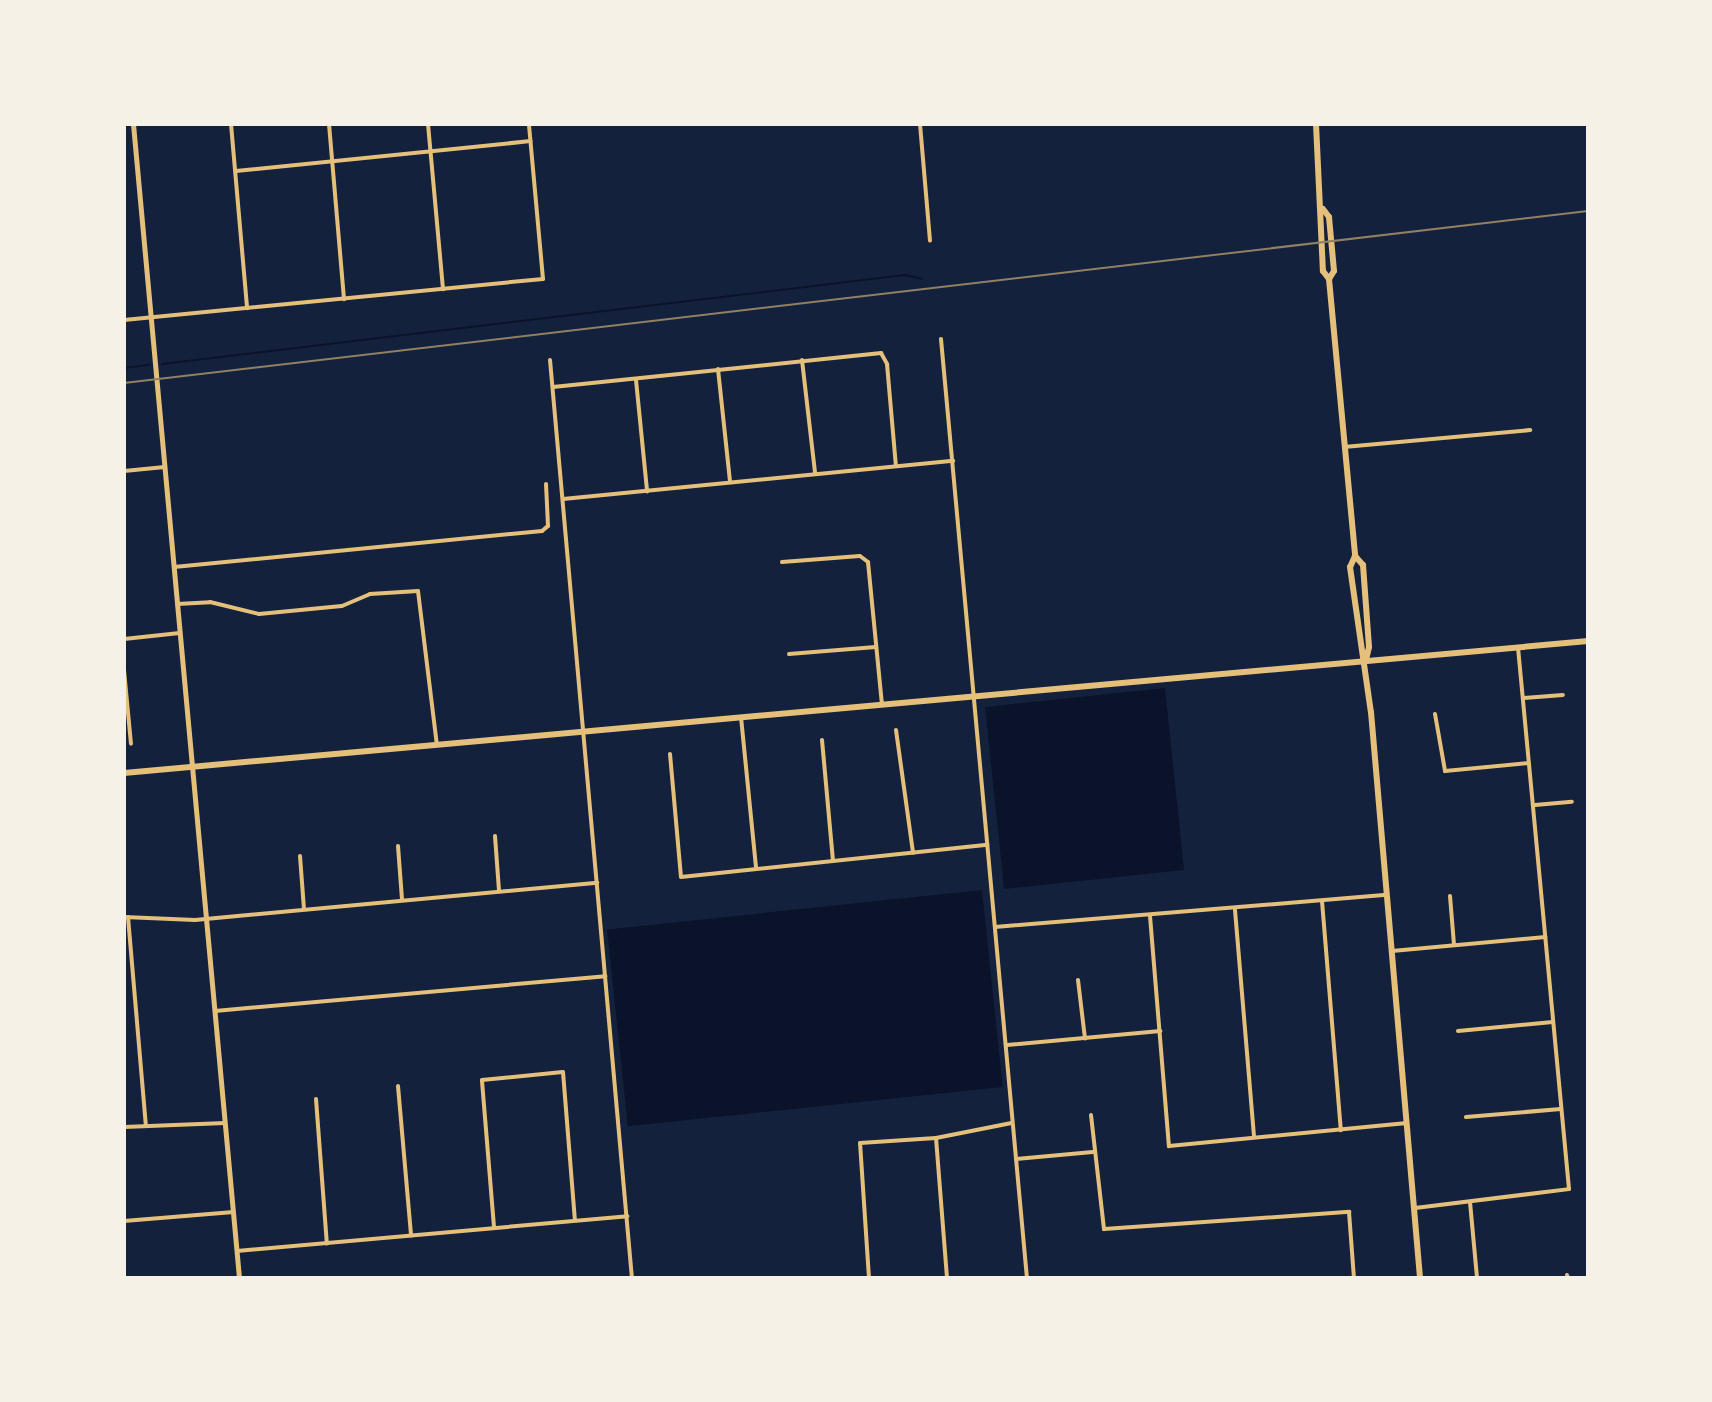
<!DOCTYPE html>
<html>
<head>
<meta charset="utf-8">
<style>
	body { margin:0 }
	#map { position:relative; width:1712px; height:1402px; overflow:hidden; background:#14213d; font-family:Overpass,sans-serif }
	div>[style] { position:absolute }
	.water>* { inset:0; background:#0b132b; transform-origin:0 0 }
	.stream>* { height:2px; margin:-1px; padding:0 1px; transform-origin:1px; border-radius:1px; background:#0b132b }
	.minor>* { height:4px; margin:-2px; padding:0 2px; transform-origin:2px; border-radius:2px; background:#e5c07b }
	.tertiary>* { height:5px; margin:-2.5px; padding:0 2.5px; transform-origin:2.5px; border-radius:2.5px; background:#e5c07b }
	.secondary>* { height:6px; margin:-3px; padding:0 3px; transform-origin:3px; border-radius:3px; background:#e5c07b }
	.rail>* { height:2px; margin:-1px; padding:0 1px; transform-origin:1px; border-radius:1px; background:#918062 }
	span { translate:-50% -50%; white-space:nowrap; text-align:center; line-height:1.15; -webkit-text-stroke:8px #f6f1e7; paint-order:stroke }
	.frame { position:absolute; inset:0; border:126px solid #f6f1e7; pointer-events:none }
</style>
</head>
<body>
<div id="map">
	<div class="water">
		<div style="left:1165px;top:688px;width:183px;height:181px;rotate:84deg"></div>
		<div style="left:982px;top:890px;width:198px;height:377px;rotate:84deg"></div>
	</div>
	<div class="stream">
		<div style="left:162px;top:364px;width:748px;rotate:-6.83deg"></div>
		<div style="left:905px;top:275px;width:18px;rotate:13deg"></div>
		<div style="left:124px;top:368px;width:26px;rotate:-7deg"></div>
	</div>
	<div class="minor">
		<div style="left:231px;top:124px;width:185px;rotate:85deg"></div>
		<div style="left:329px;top:124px;width:176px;rotate:85.1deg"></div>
		<div style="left:428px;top:124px;width:166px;rotate:84.8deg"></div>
		<div style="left:920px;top:124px;width:117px;rotate:85.1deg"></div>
		<div style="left:236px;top:171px;width:296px;rotate:-5.8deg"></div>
		<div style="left:124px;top:320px;width:421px;rotate:-5.6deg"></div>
		<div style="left:543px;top:279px;width:156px;rotate:-95.2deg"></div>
		<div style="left:941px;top:339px;width:943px;rotate:84.77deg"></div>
		<div style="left:550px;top:360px;width:922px;rotate:84.9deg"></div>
		<div style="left:802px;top:360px;width:114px;rotate:83.4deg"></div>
		<div style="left:718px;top:369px;width:114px;rotate:83.9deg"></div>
		<div style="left:636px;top:380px;width:112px;rotate:84.3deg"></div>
		<div style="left:553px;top:387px;width:330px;rotate:-5.9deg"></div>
		<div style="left:881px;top:353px;width:13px;rotate:61deg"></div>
		<div style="left:887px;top:364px;width:102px;rotate:85deg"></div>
		<div style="left:1344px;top:447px;width:187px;rotate:-5.2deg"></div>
		<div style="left:124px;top:471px;width:41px;rotate:-5.6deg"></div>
		<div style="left:563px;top:499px;width:392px;rotate:-5.6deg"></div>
		<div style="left:782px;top:562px;width:78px;rotate:-4.4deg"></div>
		<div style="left:860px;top:556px;width:10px;rotate:37deg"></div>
		<div style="left:868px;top:562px;width:143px;rotate:84.4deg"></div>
		<div style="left:174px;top:567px;width:370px;rotate:-5.6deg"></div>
		<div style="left:542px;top:531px;width:8px;rotate:-40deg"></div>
		<div style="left:548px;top:526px;width:42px;rotate:-92.7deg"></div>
		<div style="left:177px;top:604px;width:33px;rotate:-3deg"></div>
		<div style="left:210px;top:602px;width:50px;rotate:13.8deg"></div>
		<div style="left:259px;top:614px;width:83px;rotate:-5.5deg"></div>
		<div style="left:342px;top:606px;width:30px;rotate:-23deg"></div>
		<div style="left:370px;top:594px;width:48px;rotate:-3.6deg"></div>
		<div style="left:418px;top:591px;width:155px;rotate:83deg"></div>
		<div style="left:124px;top:639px;width:56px;rotate:-6.1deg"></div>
		<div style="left:789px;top:654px;width:87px;rotate:-4.6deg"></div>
		<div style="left:124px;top:670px;width:74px;rotate:84.6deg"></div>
		<div style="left:1523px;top:698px;width:40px;rotate:-4.3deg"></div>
		<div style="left:1435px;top:714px;width:58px;rotate:80deg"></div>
		<div style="left:1445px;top:771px;width:84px;rotate:-5.4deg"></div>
		<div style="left:741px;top:717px;width:151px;rotate:84.3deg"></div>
		<div style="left:896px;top:730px;width:124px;rotate:82.1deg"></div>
		<div style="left:822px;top:740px;width:121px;rotate:84.8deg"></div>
		<div style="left:670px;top:754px;width:123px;rotate:84.9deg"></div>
		<div style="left:681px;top:877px;width:308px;rotate:-6deg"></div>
		<div style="left:1535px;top:805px;width:37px;rotate:-5deg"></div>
		<div style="left:495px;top:836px;width:54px;rotate:85.8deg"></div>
		<div style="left:398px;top:846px;width:53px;rotate:85.7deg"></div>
		<div style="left:300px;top:856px;width:53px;rotate:85.7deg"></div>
		<div style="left:1450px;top:896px;width:49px;rotate:85.3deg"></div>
		<div style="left:1322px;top:901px;width:230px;rotate:85.3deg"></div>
		<div style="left:1235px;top:910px;width:228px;rotate:85.2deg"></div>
		<div style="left:1150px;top:916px;width:231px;rotate:85.3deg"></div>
		<div style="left:1169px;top:1146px;width:239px;rotate:-5.5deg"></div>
		<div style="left:124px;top:917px;width:71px;rotate:2.4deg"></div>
		<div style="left:195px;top:920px;width:404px;rotate:-5.3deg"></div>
		<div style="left:128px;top:917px;width:209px;rotate:85.1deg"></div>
		<div style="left:995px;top:927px;width:393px;rotate:-4.7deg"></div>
		<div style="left:1392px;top:951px;width:154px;rotate:-5.2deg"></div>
		<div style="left:1078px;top:980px;width:59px;rotate:83.2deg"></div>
		<div style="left:215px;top:1011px;width:392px;rotate:-5.1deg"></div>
		<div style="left:1458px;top:1031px;width:95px;rotate:-5.4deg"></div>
		<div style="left:1007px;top:1045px;width:154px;rotate:-5.2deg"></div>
		<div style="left:398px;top:1086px;width:150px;rotate:85deg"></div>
		<div style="left:316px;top:1099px;width:145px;rotate:85.7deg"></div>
		<div style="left:1091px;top:1115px;width:115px;rotate:83.5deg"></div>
		<div style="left:1104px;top:1229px;width:246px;rotate:-4deg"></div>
		<div style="left:1349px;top:1212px;width:66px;rotate:85.7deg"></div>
		<div style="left:1466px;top:1117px;width:95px;rotate:-4.8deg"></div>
		<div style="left:124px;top:1127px;width:101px;rotate:-2.3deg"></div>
		<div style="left:936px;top:1138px;width:140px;rotate:85.5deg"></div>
		<div style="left:1016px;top:1159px;width:77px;rotate:-5.2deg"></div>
		<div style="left:1470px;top:1202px;width:76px;rotate:84.7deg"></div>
		<div style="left:1415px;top:1208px;width:155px;rotate:-7deg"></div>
		<div style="left:1569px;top:1189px;width:544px;rotate:-95.38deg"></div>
		<div style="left:124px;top:1221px;width:110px;rotate:-4.7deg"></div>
		<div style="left:494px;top:1227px;width:147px;rotate:-94.7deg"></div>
		<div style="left:482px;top:1080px;width:81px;rotate:-5.6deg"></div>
		<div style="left:563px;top:1072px;width:148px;rotate:85.4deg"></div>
		<div style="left:237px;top:1251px;width:392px;rotate:-5.1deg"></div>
		<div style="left:1567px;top:1275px;width:3px;rotate:72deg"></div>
		<div style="left:869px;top:1278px;width:135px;rotate:-93.8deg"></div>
		<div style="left:860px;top:1143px;width:76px;rotate:-3.8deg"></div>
		<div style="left:936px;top:1138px;width:77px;rotate:-11.2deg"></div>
	</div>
	<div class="tertiary">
		<div style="left:133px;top:124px;width:1159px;rotate:84.75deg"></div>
	</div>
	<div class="secondary">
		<div style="left:1316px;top:124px;width:147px;rotate:87.3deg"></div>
		<div style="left:1323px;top:271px;width:10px;rotate:53deg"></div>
		<div style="left:1329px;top:279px;width:278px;rotate:84.6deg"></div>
		<div style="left:1355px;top:556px;width:12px;rotate:114deg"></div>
		<div style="left:1350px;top:567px;width:147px;rotate:81.8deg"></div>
		<div style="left:1371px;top:712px;width:568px;rotate:85.05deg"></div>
		<div style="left:1323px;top:209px;width:10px;rotate:53deg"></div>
		<div style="left:1329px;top:217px;width:54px;rotate:84.7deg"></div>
		<div style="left:1334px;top:271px;width:9px;rotate:122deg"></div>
		<div style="left:1355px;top:556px;width:12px;rotate:48deg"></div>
		<div style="left:1363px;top:565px;width:82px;rotate:85.8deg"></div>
		<div style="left:1369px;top:647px;width:13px;rotate:103deg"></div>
		<div style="left:124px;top:773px;width:1470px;rotate:-5.15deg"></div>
	</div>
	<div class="rail">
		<div style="left:124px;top:383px;width:1474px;rotate:-6.7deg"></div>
	</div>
	<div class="frame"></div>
</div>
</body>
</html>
